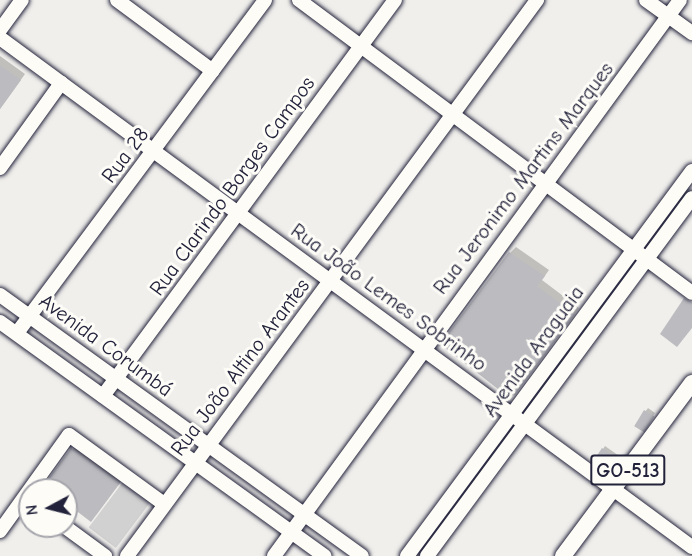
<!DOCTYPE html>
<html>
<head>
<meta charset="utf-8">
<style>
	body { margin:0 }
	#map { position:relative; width:692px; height:556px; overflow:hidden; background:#f0efec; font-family:"Comic Neue",sans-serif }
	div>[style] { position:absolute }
	.green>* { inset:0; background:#d2d1d1; transform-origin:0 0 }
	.shadow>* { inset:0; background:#0003 }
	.building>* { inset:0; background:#bcbcc0; transform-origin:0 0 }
	.roads { filter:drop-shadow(0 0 2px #22223b) drop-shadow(0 0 2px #22223b) }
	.minor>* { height:14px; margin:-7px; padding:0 7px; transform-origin:7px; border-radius:7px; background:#fdfcf7 }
	.major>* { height:16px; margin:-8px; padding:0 8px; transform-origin:8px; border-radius:8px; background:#fdfcf7 }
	span { translate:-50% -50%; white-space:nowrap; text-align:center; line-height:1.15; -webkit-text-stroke:6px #fdfcf7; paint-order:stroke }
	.shield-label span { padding:2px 4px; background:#fdfcf7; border:2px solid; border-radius:4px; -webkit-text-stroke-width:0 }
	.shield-label { font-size:20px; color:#22223b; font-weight:700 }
	.street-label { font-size:21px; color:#22223b }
	.north { position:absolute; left:18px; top:478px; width:60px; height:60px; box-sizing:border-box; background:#fdfcf7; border:2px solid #a5a5ac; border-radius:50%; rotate:263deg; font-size:16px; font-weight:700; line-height:24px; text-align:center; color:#22223b }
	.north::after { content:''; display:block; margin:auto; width:21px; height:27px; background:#22223b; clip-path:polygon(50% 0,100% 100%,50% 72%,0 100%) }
</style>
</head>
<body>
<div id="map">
	<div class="green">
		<div style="left:126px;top:478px;width:34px;height:62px;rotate:37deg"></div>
	</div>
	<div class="shadow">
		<div style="clip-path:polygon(0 56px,25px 74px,0 109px)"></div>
		<div style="clip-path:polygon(516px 247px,549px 270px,542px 280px,579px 308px,520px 388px,510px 253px)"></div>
		<div style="clip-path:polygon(648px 408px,655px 413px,644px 428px,635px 425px)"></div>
		<div style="clip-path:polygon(78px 443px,124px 477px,96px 515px,66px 502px,66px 490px,45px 486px)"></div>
		<div style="clip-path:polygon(605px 446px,622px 458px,615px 467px,596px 460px)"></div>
	</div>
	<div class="building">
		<div style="clip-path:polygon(0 65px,21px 80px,0 109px)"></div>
		<div style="clip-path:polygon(509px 252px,545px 276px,537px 286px,575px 314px,515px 395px,507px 396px,440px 344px)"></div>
		<div style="clip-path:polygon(684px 298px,692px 302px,692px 328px,677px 347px,660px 334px)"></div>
		<div style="left:644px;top:410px;width:12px;height:19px;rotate:31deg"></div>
		<div style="clip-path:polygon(71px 448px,120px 483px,91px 522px,66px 503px,66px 490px,43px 486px)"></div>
		<div style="clip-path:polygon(602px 448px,621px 461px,613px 471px,594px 460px)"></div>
	</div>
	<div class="roads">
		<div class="minor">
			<div style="left:117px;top:0;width:119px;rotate:36.5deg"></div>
			<div style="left:299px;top:0;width:490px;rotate:36.7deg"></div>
			<div style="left:646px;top:0;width:57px;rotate:35.7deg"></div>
			<div style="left:0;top:30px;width:37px;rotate:-54deg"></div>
			<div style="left:0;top:38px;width:859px;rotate:36.34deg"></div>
			<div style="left:0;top:168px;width:105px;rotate:-54.3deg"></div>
			<div style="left:0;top:295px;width:446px;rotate:35.8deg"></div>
			<div style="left:0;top:322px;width:400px;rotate:35.8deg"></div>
			<div style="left:17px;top:333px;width:415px;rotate:-53.3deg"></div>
			<div style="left:103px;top:396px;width:492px;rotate:-53.6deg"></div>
			<div style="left:64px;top:526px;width:51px;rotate:36.2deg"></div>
			<div style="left:0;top:531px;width:118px;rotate:-54.3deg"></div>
			<div style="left:69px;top:435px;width:117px;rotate:36deg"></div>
			<div style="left:127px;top:556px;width:691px;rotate:-53.59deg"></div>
			<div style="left:274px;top:556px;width:688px;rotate:-53.86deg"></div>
			<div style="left:407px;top:556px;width:479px;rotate:-53.5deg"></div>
			<div style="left:427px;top:556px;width:445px;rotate:-53.5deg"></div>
		</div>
		<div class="major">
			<div style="left:563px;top:556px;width:216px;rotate:-53.3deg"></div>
		</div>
	</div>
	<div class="shield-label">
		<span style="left:628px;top:470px">GO-513</span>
	</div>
	<div class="street-label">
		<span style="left:125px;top:155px;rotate:-53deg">Rua 28</span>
		<span style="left:523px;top:178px;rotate:-53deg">Rua Jeronimo Martins Marques</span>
		<span style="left:232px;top:186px;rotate:-54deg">Rua Clarindo Borges Campos</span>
		<span style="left:389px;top:297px;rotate:36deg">Rua João Lemes Sobrinho</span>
		<span style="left:106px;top:345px;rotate:36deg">Avenida Corumbá</span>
		<span style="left:533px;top:351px;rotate:-54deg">Avenida Araguaia</span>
		<span style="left:240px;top:367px;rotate:-53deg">Rua João Altino Arantes</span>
	</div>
	<div class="north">N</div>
</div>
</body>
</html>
